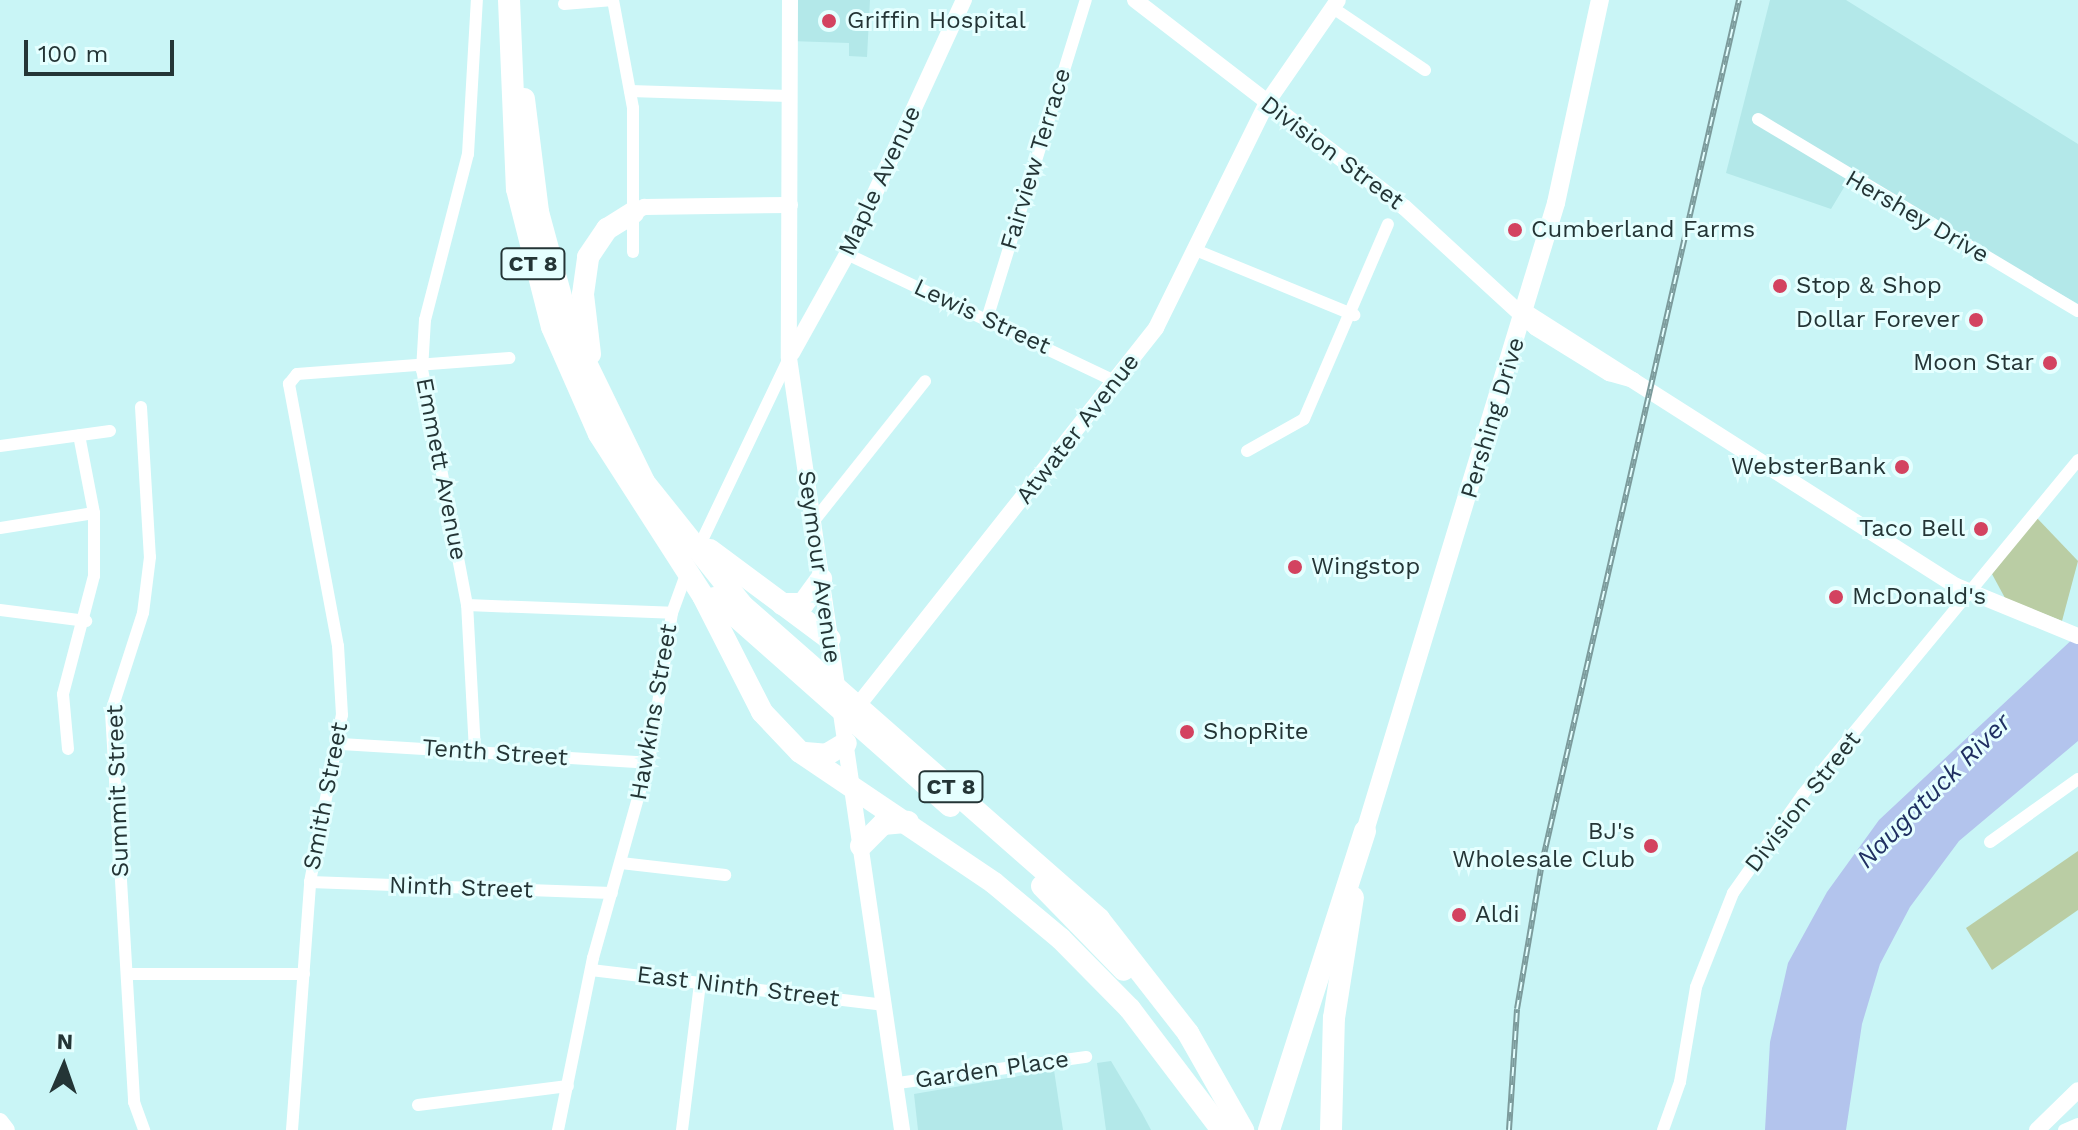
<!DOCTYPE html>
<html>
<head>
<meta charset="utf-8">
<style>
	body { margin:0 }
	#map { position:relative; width:2078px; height:1130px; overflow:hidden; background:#c9f5f6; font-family:"Work Sans",sans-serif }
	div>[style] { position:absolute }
	.built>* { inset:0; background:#b3e8e9 }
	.green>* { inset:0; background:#bacda4 }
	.water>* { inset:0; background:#b3c4ed }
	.street>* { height:12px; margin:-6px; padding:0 6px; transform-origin:6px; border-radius:6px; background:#fff }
	.secondary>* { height:16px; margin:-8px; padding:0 8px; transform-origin:8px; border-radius:8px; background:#fff }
	.primary>* { height:18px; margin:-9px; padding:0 9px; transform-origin:9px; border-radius:9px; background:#fff }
	.highway>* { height:22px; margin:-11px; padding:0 11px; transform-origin:11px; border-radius:11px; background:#fff }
	.rail>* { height:6px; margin-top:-3px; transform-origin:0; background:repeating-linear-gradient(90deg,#e5ffff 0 9px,#7c9b9c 0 18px); box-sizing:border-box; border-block:2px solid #7c9b9c }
	.dots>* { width:22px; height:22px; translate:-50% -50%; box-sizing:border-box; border:4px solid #e5ffff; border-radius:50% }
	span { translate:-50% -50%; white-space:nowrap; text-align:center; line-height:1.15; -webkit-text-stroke:6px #e5ffff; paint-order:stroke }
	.shield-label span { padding:2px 6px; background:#e5ffff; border:2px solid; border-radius:6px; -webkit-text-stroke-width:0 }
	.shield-label { font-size:22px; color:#243536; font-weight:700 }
	.poi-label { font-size:24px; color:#243536 }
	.left { translate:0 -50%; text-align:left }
	.right { translate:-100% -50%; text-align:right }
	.street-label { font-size:24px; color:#243536 }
	.water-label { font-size:26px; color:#203062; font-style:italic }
	.north { position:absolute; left:24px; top:1026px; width:80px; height:80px; -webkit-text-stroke:6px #e5ffff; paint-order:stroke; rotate:2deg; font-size:22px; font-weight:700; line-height:32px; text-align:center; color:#243536 }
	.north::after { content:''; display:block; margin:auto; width:28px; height:36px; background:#243536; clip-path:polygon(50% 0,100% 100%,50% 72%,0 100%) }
	.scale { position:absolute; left:24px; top:40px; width:150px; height:36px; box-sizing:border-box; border:4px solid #243536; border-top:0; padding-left:10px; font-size:24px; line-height:28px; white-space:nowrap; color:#243536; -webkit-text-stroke:6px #e5ffff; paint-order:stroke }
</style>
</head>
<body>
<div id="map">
	<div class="built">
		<div style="clip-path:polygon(790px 0,870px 0,867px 57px,849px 56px,849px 43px,790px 41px)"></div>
		<div style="clip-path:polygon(1770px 0,1846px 0,2078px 144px,2078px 304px,1852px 174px,1831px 209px,1726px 173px)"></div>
		<div style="clip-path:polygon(1111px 1061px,1142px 1113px,1151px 1130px,1106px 1130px,1097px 1063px)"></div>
		<div style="clip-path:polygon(1054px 1070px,1063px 1130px,918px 1130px,914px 1094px)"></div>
	</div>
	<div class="green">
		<div style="clip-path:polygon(2036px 517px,2078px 561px,2062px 621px,2005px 598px,1992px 574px)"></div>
		<div style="clip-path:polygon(2078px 851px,2078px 910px,1992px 970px,1966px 928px)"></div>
	</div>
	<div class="water">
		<div style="clip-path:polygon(2078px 634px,2078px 741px,1959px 841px,1910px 907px,1880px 964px,1862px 1024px,1846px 1130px,1765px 1130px,1770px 1042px,1788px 963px,1827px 892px,1879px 820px)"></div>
	</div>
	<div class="street">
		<div style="left:564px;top:4px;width:49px;rotate:-4.7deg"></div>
		<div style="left:613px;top:0;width:110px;rotate:79.5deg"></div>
		<div style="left:633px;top:108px;width:144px;rotate:90deg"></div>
		<div style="left:1333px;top:8px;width:111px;rotate:34deg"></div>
		<div style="left:630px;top:91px;width:160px;rotate:1.8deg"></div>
		<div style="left:1758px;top:119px;width:373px;rotate:31deg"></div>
		<div style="left:1198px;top:251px;width:169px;rotate:22.3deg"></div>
		<div style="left:847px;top:254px;width:299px;rotate:25.4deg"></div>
		<div style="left:987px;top:319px;width:334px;rotate:-72.8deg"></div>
		<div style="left:141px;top:407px;width:150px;rotate:86.6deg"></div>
		<div style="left:150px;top:557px;width:56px;rotate:97.1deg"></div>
		<div style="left:143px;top:613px;width:104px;rotate:107.9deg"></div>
		<div style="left:111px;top:712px;width:391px;rotate:86.6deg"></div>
		<div style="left:134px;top:1102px;width:30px;rotate:70deg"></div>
		<div style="left:0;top:446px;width:111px;rotate:-7.8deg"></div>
		<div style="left:1247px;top:451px;width:65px;rotate:-29.3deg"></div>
		<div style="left:1304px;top:419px;width:212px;rotate:-66.7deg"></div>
		<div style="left:813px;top:522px;width:180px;rotate:-51.5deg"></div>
		<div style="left:0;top:528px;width:95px;rotate:-9.1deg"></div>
		<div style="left:696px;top:553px;width:216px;rotate:-64.5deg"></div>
		<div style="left:467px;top:605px;width:205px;rotate:2.2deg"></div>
		<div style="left:0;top:610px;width:87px;rotate:7.3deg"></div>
		<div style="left:341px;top:744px;width:308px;rotate:3.5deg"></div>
		<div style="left:68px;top:749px;width:55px;rotate:-95.2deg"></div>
		<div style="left:63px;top:694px;width:122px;rotate:-75.3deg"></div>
		<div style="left:94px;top:576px;width:63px;rotate:-90deg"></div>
		<div style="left:94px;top:513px;width:79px;rotate:-100.9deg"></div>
		<div style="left:475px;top:751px;width:146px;rotate:-93.1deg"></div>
		<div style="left:467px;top:605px;width:239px;rotate:-100.8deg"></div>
		<div style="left:422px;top:370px;width:50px;rotate:-86.6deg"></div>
		<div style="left:425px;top:320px;width:171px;rotate:-75.5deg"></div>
		<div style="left:468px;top:154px;width:154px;rotate:-86.7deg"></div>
		<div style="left:1990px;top:842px;width:108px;rotate:-35.6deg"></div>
		<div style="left:621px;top:863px;width:105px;rotate:6.6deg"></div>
		<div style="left:310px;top:882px;width:302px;rotate:2.1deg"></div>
		<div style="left:591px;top:970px;width:296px;rotate:6.8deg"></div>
		<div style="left:127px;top:974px;width:177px"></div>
		<div style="left:898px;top:1083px;width:190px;rotate:-7.9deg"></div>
		<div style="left:418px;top:1105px;width:151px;rotate:-7.2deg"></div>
		<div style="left:292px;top:1130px;width:249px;rotate:-85.8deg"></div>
		<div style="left:310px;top:882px;width:170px;rotate:-79.2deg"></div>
		<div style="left:342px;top:715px;width:69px;rotate:-93.3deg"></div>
		<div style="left:338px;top:646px;width:267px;rotate:-100.6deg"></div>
		<div style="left:289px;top:384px;width:13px;rotate:-51deg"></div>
		<div style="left:297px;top:374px;width:213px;rotate:-4.3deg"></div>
		<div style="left:558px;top:1130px;width:176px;rotate:-78.5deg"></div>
		<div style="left:593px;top:958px;width:211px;rotate:-74.3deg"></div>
		<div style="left:650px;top:755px;width:144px;rotate:-81.2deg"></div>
		<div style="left:672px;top:613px;width:47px;rotate:-70deg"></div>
		<div style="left:682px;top:1130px;width:148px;rotate:-83deg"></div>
		<div style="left:1663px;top:1130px;width:51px;rotate:-70.5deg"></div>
		<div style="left:1680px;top:1082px;width:96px;rotate:-80.4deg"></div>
		<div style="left:1696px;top:987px;width:101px;rotate:-68.5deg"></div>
		<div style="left:1733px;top:893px;width:121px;rotate:-54.7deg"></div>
		<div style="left:1803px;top:794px;width:433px;rotate:-50.5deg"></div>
		<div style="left:2064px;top:1130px;width:15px;rotate:-23deg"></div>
	</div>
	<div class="secondary">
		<div style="left:790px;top:0;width:358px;rotate:90.2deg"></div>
		<div style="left:789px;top:358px;width:780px;rotate:81.67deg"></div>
		<div style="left:1135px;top:0;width:339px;rotate:37.6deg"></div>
		<div style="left:1404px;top:207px;width:179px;rotate:42.5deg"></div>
		<div style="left:1536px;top:328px;width:86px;rotate:31.7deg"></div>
		<div style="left:1609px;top:373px;width:25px;rotate:16deg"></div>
		<div style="left:633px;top:213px;width:13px;rotate:-29deg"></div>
		<div style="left:644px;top:207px;width:146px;rotate:-0.8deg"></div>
		<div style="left:1524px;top:311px;width:512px;rotate:32.48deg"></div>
		<div style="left:1956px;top:586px;width:132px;rotate:22.3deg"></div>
		<div style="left:792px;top:353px;width:113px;rotate:-60.9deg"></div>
		<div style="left:847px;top:254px;width:280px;rotate:-65.3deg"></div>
		<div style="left:852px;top:713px;width:491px;rotate:-51.7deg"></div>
		<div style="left:1156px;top:328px;width:250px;rotate:-63.8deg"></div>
		<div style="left:1266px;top:104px;width:126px;rotate:-55.3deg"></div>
		<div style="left:0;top:1121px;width:11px;rotate:52deg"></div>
		<div style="left:2037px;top:1130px;width:57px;rotate:-44.3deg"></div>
	</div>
	<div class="primary">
		<div style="left:1365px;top:831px;width:656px;rotate:-73.08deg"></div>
		<div style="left:1556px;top:203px;width:208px;rotate:-77.8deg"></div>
	</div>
	<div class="highway">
		<div style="left:509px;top:0;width:189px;rotate:87.6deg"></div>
		<div style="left:517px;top:189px;width:142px;rotate:75.8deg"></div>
		<div style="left:552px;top:327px;width:117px;rotate:66.3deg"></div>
		<div style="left:599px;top:434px;width:193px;rotate:57.3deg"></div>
		<div style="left:703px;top:596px;width:130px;rotate:63deg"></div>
		<div style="left:762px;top:712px;width:55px;rotate:46.5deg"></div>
		<div style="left:800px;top:752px;width:234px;rotate:34deg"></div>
		<div style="left:994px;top:883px;width:87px;rotate:39.9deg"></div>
		<div style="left:1061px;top:939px;width:98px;rotate:45.4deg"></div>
		<div style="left:1130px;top:1009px;width:152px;rotate:52.8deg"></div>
		<div style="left:524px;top:99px;width:114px;rotate:82.9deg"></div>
		<div style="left:538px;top:212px;width:122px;rotate:74.8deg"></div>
		<div style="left:570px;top:330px;width:169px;rotate:64deg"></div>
		<div style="left:644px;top:482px;width:159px;rotate:51.4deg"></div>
		<div style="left:743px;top:606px;width:474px;rotate:41.3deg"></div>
		<div style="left:1099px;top:919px;width:145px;rotate:52deg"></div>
		<div style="left:1188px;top:1033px;width:112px;rotate:60.4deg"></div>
		<div style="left:590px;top:354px;width:60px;rotate:-96.7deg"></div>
		<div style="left:583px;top:294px;width:37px;rotate:-82deg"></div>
		<div style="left:588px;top:257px;width:34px;rotate:-56deg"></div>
		<div style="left:607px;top:229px;width:31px;rotate:-32deg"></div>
		<div style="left:710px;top:550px;width:149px;rotate:36.6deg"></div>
		<div style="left:715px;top:598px;width:314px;rotate:41.5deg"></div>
		<div style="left:782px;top:604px;width:21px"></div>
		<div style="left:803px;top:604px;width:31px;rotate:-54deg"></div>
		<div style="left:805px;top:753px;width:21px;rotate:5deg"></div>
		<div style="left:826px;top:755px;width:23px;rotate:-31deg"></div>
		<div style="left:861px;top:846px;width:31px;rotate:-45deg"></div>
		<div style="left:883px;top:824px;width:25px;rotate:-5deg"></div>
		<div style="left:1042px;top:886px;width:117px;rotate:45.7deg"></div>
		<div style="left:1269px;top:1130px;width:314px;rotate:-72.2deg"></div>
		<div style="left:1331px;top:1130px;width:112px;rotate:-88.5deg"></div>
		<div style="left:1334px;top:1018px;width:122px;rotate:-81.1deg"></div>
	</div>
	<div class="rail">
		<div style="left:1509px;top:1130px;width:121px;rotate:-86.2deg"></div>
		<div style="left:1517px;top:1009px;width:148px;rotate:-80.3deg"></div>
		<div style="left:1542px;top:863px;width:885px;rotate:-77.14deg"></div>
	</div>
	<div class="dots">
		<div style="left:829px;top:21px;background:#d34360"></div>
		<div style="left:1515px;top:230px;background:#d34360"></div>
		<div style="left:1780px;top:286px;background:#d34360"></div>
		<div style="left:1976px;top:320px;background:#d34360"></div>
		<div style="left:2050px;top:363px;background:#d34360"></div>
		<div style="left:1902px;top:467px;background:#d34360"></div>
		<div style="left:1981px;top:529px;background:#d34360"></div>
		<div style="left:1295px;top:567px;background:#d34360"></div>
		<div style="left:1836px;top:597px;background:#d34360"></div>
		<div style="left:1187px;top:732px;background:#d34360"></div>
		<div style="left:1651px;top:846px;background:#d34360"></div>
		<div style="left:1459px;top:915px;background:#d34360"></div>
	</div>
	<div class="shield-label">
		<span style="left:533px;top:264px">CT 8</span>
		<span style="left:951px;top:787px">CT 8</span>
	</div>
	<div class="poi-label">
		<span class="left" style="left:847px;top:21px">Griffin Hospital</span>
		<span class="left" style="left:1531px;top:230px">Cumberland Farms</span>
		<span class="left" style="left:1796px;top:286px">Stop &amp; Shop</span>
		<span class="right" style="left:1960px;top:320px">Dollar Forever</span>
		<span class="right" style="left:2034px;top:363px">Moon Star</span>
		<span class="right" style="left:1886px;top:467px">WebsterBank</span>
		<span class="right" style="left:1965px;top:529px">Taco Bell</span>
		<span class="left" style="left:1311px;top:567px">Wingstop</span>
		<span class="left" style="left:1852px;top:597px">McDonald's</span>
		<span class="left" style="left:1203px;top:732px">ShopRite</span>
		<span class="right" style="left:1635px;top:846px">BJ's<br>Wholesale Club</span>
		<span class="left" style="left:1475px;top:915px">Aldi</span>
	</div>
	<div class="street-label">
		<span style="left:1332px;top:153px;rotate:37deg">Division Street</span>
		<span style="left:1036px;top:159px;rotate:-73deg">Fairview Terrace</span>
		<span style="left:880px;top:181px;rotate:-65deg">Maple Avenue</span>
		<span style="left:1917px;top:217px;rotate:30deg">Hershey Drive</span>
		<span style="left:982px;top:317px;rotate:25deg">Lewis Street</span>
		<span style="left:1493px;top:418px;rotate:-73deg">Pershing Drive</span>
		<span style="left:1078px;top:429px;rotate:-52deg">Atwater Avenue</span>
		<span style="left:441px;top:469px;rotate:79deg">Emmett Avenue</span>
		<span style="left:819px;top:567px;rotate:82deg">Seymour Avenue</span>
		<span style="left:654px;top:712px;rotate:-80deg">Hawkins Street</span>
		<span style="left:495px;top:753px;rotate:4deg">Tenth Street</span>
		<span style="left:118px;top:791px;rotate:-92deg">Summit Street</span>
		<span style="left:326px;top:796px;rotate:-79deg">Smith Street</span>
		<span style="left:1803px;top:802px;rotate:-52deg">Division Street</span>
		<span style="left:461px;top:888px;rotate:2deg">Ninth Street</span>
		<span style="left:738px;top:987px;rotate:7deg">East Ninth Street</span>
		<span style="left:992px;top:1070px;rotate:-8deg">Garden Place</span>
	</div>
	<div class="water-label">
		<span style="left:1934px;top:791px;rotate:-45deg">Naugatuck River</span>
	</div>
	<div class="north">N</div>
	<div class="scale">100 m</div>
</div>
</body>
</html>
